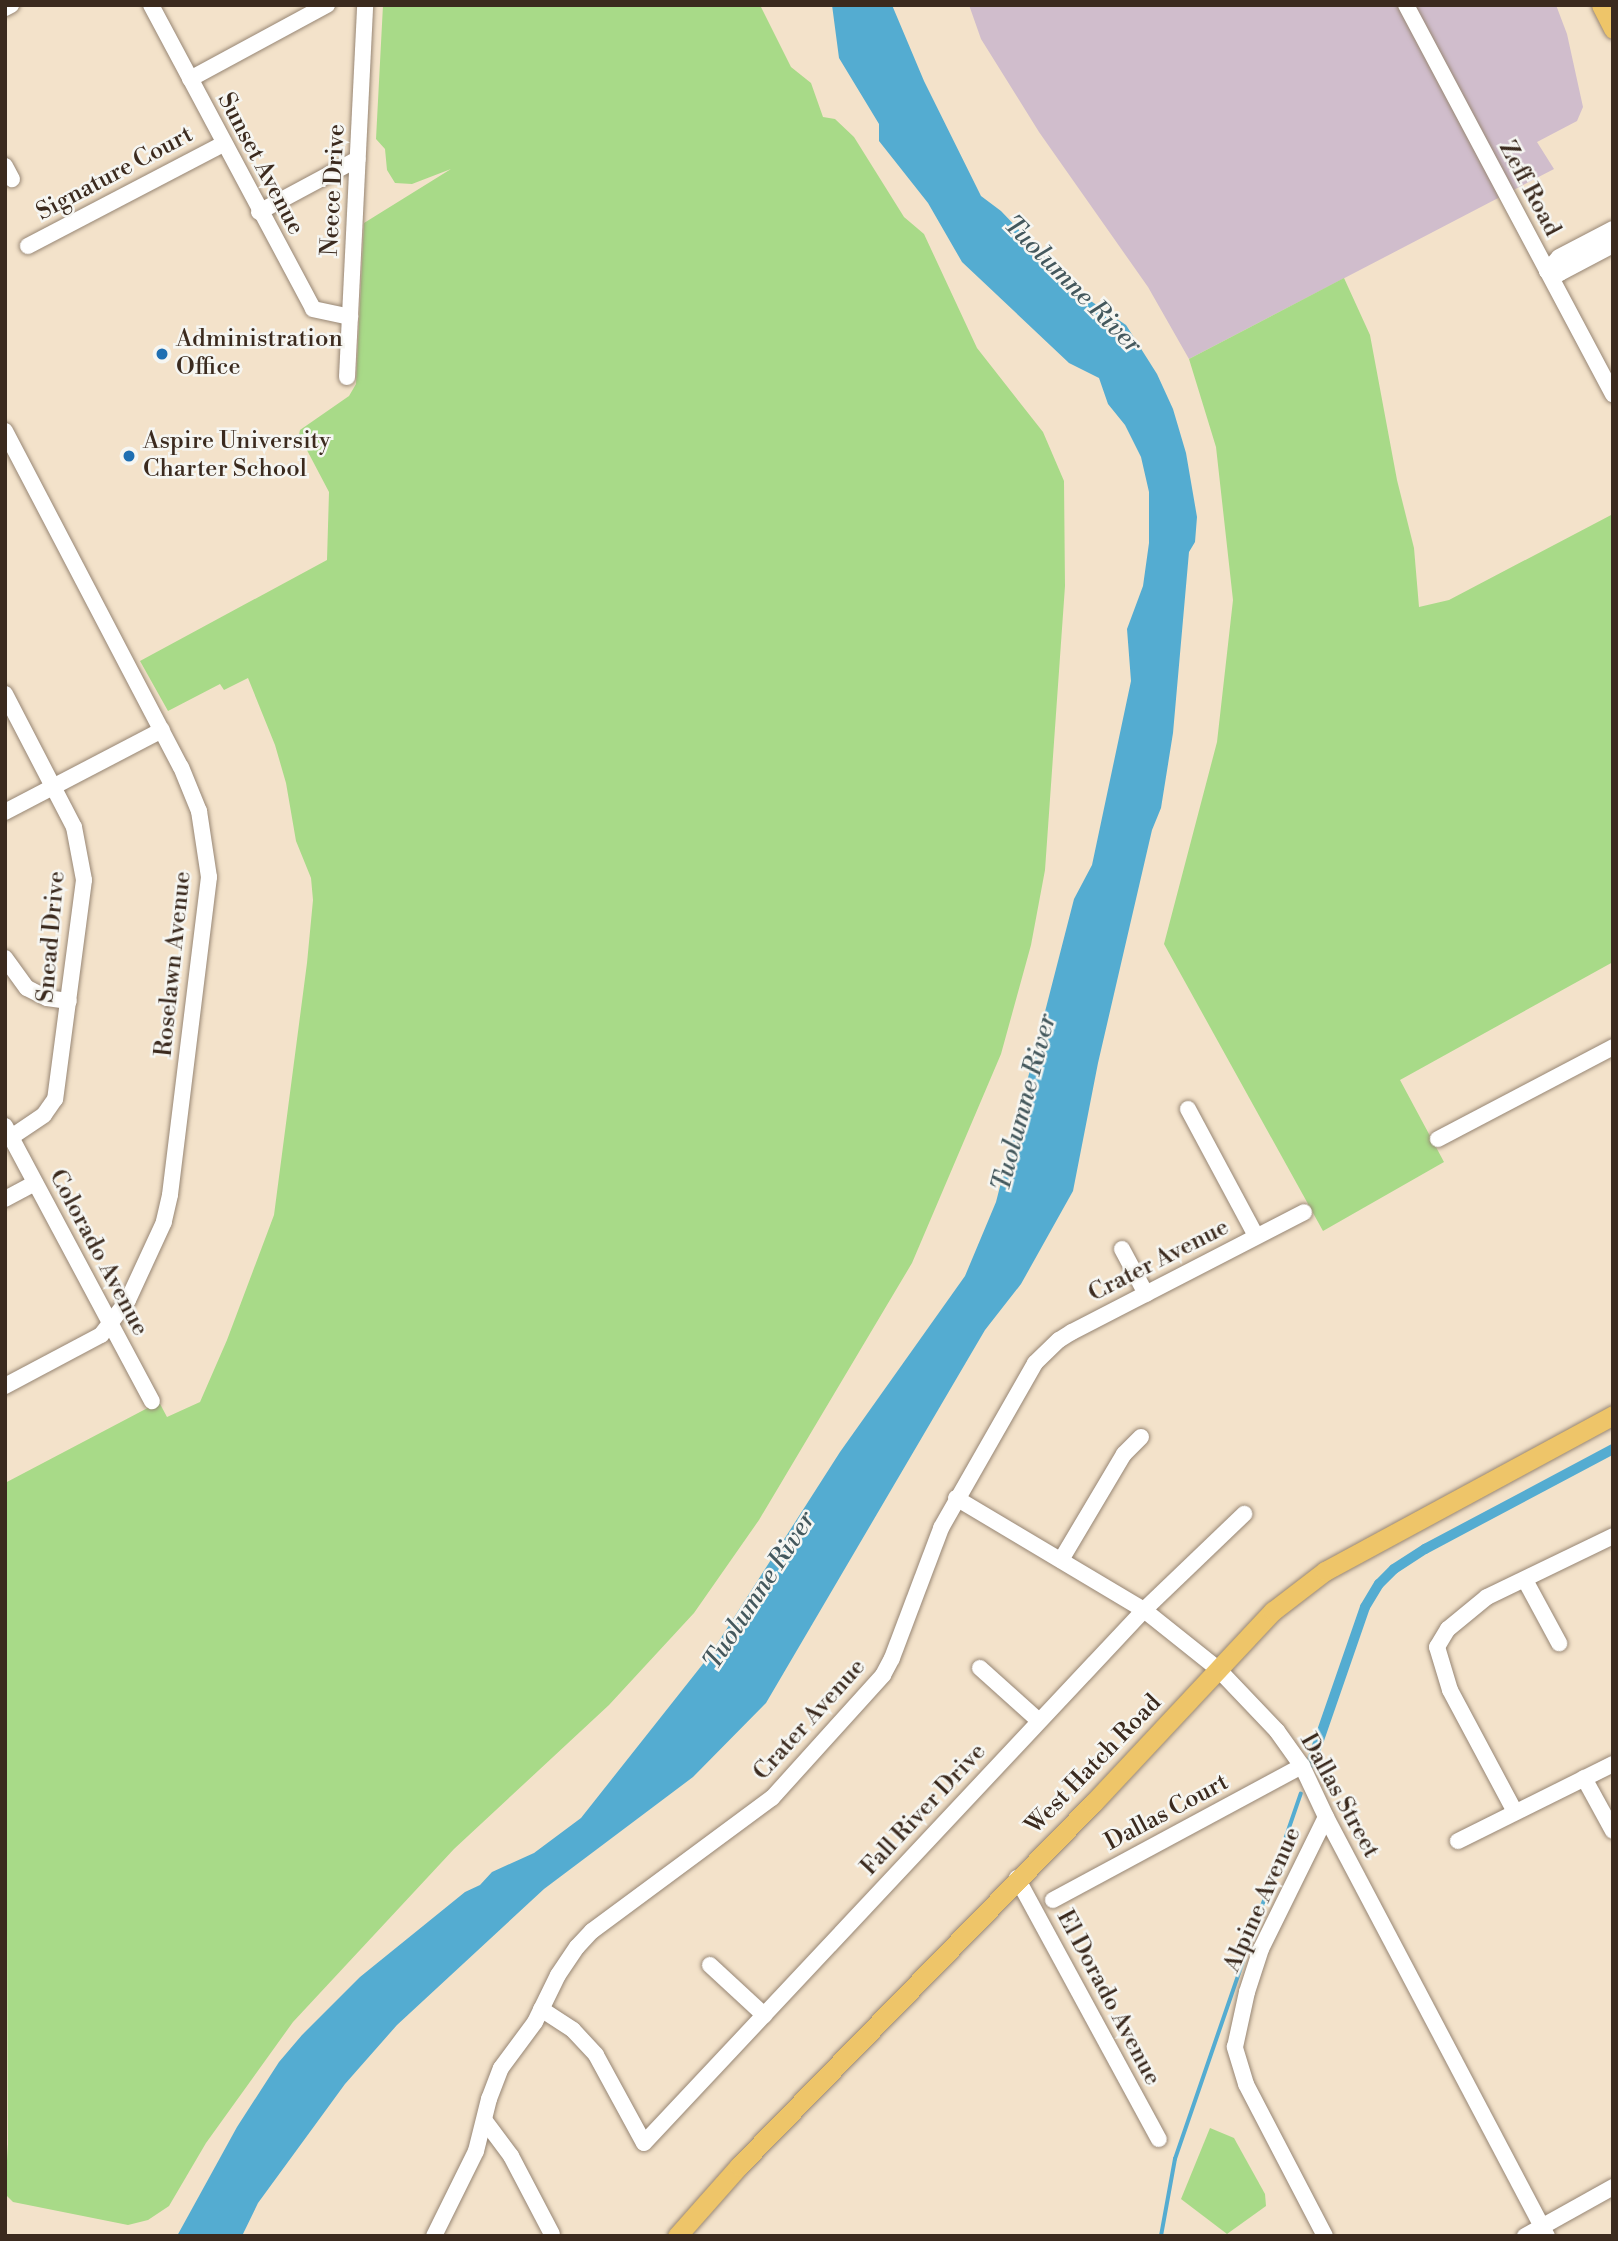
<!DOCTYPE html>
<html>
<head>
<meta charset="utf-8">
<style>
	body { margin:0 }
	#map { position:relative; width:1618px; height:2241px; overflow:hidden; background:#f3e2ca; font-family:"Libre Bodoni",serif }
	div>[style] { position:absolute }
	.industrial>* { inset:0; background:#d0bdcc }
	.green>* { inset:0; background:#a8da88 }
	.water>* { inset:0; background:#54acd1 }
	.stream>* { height:3.5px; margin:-1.75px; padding:0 1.75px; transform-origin:1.75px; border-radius:1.75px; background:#54acd1 }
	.canal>* { height:10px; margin:-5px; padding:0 5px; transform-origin:5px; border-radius:5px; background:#54acd1 }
	.roads { filter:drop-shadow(0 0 2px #978674) drop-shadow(0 0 2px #978674) }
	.minor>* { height:16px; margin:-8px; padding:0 8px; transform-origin:8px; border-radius:8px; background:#fff }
	.major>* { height:19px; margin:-9.5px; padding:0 9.5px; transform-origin:9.5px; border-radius:9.5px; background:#eec569 }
	.dots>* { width:19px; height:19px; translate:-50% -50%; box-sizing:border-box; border:4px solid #f6f6f2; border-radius:50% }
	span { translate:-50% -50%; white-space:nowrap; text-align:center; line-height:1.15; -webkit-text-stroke:5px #f6f6f2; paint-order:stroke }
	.street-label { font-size:24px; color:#3b2a1e }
	.poi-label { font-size:24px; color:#3b2a1e }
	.left { translate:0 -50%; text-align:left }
	.water-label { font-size:26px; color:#44585d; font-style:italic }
	.frame { position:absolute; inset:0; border:7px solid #3b2a1e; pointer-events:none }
</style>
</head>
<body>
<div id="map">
	<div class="industrial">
		<div style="clip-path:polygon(969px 5px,1556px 5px,1567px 34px,1583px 107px,1577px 121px,1537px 142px,1554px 169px,1189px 359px,1148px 287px,1039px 132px,981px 39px)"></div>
	</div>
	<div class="green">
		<div style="clip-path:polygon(383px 5px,760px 5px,791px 67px,811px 83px,823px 117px,835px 119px,854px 137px,904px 217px,924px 234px,977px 348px,1043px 432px,1064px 481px,1065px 586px,1045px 870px,1031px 945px,1001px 1054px,912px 1263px,759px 1520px,694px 1613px,609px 1705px,454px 1849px,293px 2022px,206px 2143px,169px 2206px,148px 2220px,128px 2225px,13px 2202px,5px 2194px,8px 2144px,5px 1483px,159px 1402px,167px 1417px,200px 1402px,227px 1340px,274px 1215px,307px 963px,313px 900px,311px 878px,296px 841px,286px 783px,275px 745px,248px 678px,224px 690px,220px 684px,168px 711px,140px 661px,327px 560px,329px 492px,299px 435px,300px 430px,349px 396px,356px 384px,364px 223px,451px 169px,412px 184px,395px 183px,387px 170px,385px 149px,376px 139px)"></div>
		<div style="clip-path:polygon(1344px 278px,1370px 335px,1397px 480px,1414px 548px,1419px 607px,1449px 600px,1613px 514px,1613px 962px,1400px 1080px,1444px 1162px,1323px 1231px,1164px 944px,1217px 742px,1233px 600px,1216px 447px,1189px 359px)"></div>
		<div style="clip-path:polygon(1210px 2128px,1234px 2138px,1265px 2194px,1266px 2206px,1227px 2234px,1181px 2199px)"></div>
	</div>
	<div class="water">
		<div style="clip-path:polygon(832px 5px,892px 5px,924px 81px,981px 196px,1001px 211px,1079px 293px,1126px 325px,1157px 374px,1173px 409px,1186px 453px,1197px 517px,1195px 542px,1189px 552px,1173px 733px,1161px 808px,1152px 830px,1098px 1063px,1073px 1191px,1021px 1284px,985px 1330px,766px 1703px,693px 1777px,544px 1889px,397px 2025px,345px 2084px,258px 2203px,242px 2236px,177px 2236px,237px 2127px,279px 2062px,302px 2035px,360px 1977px,465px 1892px,480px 1885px,492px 1872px,534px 1853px,581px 1818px,710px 1655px,840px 1452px,965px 1276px,996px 1202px,1074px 899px,1092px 865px,1131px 681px,1127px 629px,1143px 586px,1149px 543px,1149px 492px,1141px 457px,1125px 425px,1108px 404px,1099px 378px,1069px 363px,962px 262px,928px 203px,879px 141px,879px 124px,839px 58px)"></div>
	</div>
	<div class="stream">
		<div style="left:1161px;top:2236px;width:78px;rotate:-79.7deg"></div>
		<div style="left:1175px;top:2159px;width:386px;rotate:-71deg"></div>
	</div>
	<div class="canal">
		<div style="left:1311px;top:1763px;width:165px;rotate:-70.9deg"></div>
		<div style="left:1365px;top:1607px;width:27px;rotate:-59deg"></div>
		<div style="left:1379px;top:1584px;width:21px;rotate:-45deg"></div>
		<div style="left:1394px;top:1569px;width:37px;rotate:-33deg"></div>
		<div style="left:1425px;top:1549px;width:213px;rotate:-28deg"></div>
	</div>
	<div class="roads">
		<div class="minor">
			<div style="left:151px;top:5px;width:344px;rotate:61.9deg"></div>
			<div style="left:313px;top:309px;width:38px;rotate:12deg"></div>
			<div style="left:1406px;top:5px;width:441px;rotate:62deg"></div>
			<div style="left:5px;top:8px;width:7px;rotate:-27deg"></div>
			<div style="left:190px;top:79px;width:156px;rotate:-28.4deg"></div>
			<div style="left:5px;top:166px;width:15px;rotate:62deg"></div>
			<div style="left:259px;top:212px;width:112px;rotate:-28.2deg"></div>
			<div style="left:28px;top:246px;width:220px;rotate:-27.6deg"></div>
			<div style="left:1547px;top:271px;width:18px;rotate:-49deg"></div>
			<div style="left:1559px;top:257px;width:61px;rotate:-27.4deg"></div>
			<div style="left:1547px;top:271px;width:13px;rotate:9deg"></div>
			<div style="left:1560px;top:273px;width:60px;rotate:-27.8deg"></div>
			<div style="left:347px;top:377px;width:372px;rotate:-87.2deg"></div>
			<div style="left:5px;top:431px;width:379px;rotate:62.4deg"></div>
			<div style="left:181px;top:767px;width:48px;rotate:67.8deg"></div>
			<div style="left:199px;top:811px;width:67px;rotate:81.4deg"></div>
			<div style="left:209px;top:877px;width:320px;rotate:97deg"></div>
			<div style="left:170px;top:1195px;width:28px;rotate:103deg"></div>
			<div style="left:164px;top:1222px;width:86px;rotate:114.8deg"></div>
			<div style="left:128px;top:1300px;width:44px;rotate:127.6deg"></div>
			<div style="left:101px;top:1335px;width:109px;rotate:152deg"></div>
			<div style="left:5px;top:694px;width:150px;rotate:62.6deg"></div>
			<div style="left:74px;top:827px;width:54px;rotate:79.3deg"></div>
			<div style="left:84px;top:880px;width:221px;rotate:97.5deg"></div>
			<div style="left:55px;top:1099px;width:19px;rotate:125deg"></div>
			<div style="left:44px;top:1115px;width:40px;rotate:146deg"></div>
			<div style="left:5px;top:812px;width:177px;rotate:-27.6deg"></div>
			<div style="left:5px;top:958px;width:37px;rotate:54deg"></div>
			<div style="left:27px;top:988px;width:22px;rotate:27deg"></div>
			<div style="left:47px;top:998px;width:22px;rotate:8deg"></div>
			<div style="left:1188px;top:1109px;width:144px;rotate:61.8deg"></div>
			<div style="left:5px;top:1126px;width:312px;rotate:61.9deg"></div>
			<div style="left:1438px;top:1139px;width:198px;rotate:-27.7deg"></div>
			<div style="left:5px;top:1199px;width:34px;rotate:-28deg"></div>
			<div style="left:1122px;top:1249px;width:51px;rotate:61.9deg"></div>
			<div style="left:956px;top:1498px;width:219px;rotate:30.8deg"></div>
			<div style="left:1144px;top:1610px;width:95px;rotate:38.6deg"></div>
			<div style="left:1218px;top:1669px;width:86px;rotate:46.4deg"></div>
			<div style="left:1277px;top:1731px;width:43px;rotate:54.5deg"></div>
			<div style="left:1302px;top:1766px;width:56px;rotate:64.8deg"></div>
			<div style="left:1326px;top:1817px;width:474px;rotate:62.2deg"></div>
			<div style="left:1061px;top:1560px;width:123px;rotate:-59.3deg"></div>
			<div style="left:1124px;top:1454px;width:24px;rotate:-45deg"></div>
			<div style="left:1525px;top:1580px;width:72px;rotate:61.6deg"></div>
			<div style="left:980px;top:1668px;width:79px;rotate:41.9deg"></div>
			<div style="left:1584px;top:1778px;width:60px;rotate:61.3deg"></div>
			<div style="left:1514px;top:1810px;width:136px;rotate:-118.1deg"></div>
			<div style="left:1450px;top:1690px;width:45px;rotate:-106.8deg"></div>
			<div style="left:1437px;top:1647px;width:21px;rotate:-59deg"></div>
			<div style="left:1448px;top:1629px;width:50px;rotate:-39.4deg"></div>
			<div style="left:1487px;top:1597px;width:140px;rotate:-25.8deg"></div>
			<div style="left:1458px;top:1841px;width:173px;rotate:-26.4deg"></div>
			<div style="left:1017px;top:1878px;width:297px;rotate:61.5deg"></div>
			<div style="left:1053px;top:1900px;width:283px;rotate:-28.3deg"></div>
			<div style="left:710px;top:1965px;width:74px;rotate:42.8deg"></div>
			<div style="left:541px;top:2009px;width:38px;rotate:33deg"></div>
			<div style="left:573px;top:2030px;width:34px;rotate:47deg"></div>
			<div style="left:596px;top:2055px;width:100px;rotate:61.4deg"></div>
			<div style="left:644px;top:2143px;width:731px;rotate:-46.83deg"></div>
			<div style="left:1144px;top:1610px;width:139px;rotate:-43.8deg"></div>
			<div style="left:485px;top:2121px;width:44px;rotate:53.4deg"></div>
			<div style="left:511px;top:2156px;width:88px;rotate:62.3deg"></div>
			<div style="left:434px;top:2236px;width:95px;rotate:-63.7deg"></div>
			<div style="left:476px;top:2151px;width:54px;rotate:-76deg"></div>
			<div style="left:489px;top:2099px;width:33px;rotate:-69deg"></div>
			<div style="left:501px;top:2068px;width:57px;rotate:-53.5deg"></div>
			<div style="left:535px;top:2022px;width:52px;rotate:-63.9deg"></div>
			<div style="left:558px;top:1975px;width:34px;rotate:-56deg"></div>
			<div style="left:577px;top:1947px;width:22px;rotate:-47deg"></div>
			<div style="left:592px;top:1931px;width:224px;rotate:-36.5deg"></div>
			<div style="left:772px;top:1798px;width:166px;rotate:-47.9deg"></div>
			<div style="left:883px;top:1675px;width:19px;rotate:-62deg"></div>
			<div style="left:892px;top:1658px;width:139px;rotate:-69.3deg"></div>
			<div style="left:941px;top:1528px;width:190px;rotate:-60.3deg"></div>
			<div style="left:1035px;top:1363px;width:33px;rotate:-44deg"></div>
			<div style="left:1059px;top:1340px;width:15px;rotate:-32deg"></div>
			<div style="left:1072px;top:1332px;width:261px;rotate:-27.3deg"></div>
			<div style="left:1325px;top:2236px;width:171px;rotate:-117.5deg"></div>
			<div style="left:1246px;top:2084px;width:39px;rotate:-107deg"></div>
			<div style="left:1235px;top:2047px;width:56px;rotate:-77.7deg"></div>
			<div style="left:1247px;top:1992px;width:45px;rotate:-72deg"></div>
			<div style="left:1261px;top:1949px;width:147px;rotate:-63.8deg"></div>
			<div style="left:1525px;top:2236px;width:101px;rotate:-29.1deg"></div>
		</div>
		<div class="major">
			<div style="left:1601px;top:5px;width:27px;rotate:63deg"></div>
			<div style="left:677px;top:2236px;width:94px;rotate:-48.5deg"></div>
			<div style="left:739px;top:2166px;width:508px;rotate:-45.72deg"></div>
			<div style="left:1094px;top:1802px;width:262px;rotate:-46.9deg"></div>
			<div style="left:1273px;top:1611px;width:66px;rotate:-37.6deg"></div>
			<div style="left:1325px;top:1571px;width:328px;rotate:-28.4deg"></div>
		</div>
	</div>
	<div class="dots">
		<div style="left:162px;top:354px;background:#1f6fb2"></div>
		<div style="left:129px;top:456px;background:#1f6fb2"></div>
	</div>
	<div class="street-label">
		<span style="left:260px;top:164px;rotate:62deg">Sunset Avenue</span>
		<span style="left:115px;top:174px;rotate:-28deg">Signature Court</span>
		<span style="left:1529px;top:189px;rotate:62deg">Zeff Road</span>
		<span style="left:334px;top:190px;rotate:-87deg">Neece Drive</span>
		<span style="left:52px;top:937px;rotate:-85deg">Snead Drive</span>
		<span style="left:174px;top:964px;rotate:-84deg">Roselawn Avenue</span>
		<span style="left:98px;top:1253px;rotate:62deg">Colorado Avenue</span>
		<span style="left:1159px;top:1261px;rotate:-27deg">Crater Avenue</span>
		<span style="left:810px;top:1720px;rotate:-48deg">Crater Avenue</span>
		<span style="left:1094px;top:1765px;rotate:-46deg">West Hatch Road</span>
		<span style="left:1339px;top:1796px;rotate:61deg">Dallas Street</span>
		<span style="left:924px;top:1810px;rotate:-47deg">Fall River Drive</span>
		<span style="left:1167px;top:1813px;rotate:-28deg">Dallas Court</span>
		<span style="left:1263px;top:1900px;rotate:-66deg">Alpine Avenue</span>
		<span style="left:1108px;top:1998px;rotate:62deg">El Dorado Avenue</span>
	</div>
	<div class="poi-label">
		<span class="left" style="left:176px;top:354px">Administration<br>Office</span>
		<span class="left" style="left:143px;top:456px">Aspire University<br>Charter School</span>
	</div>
	<div class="water-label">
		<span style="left:1072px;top:285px;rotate:45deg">Tuolumne River</span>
		<span style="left:1025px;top:1103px;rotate:-75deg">Tuolumne River</span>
		<span style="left:760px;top:1591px;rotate:-57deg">Tuolumne River</span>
	</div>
	<div class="frame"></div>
</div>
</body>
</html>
